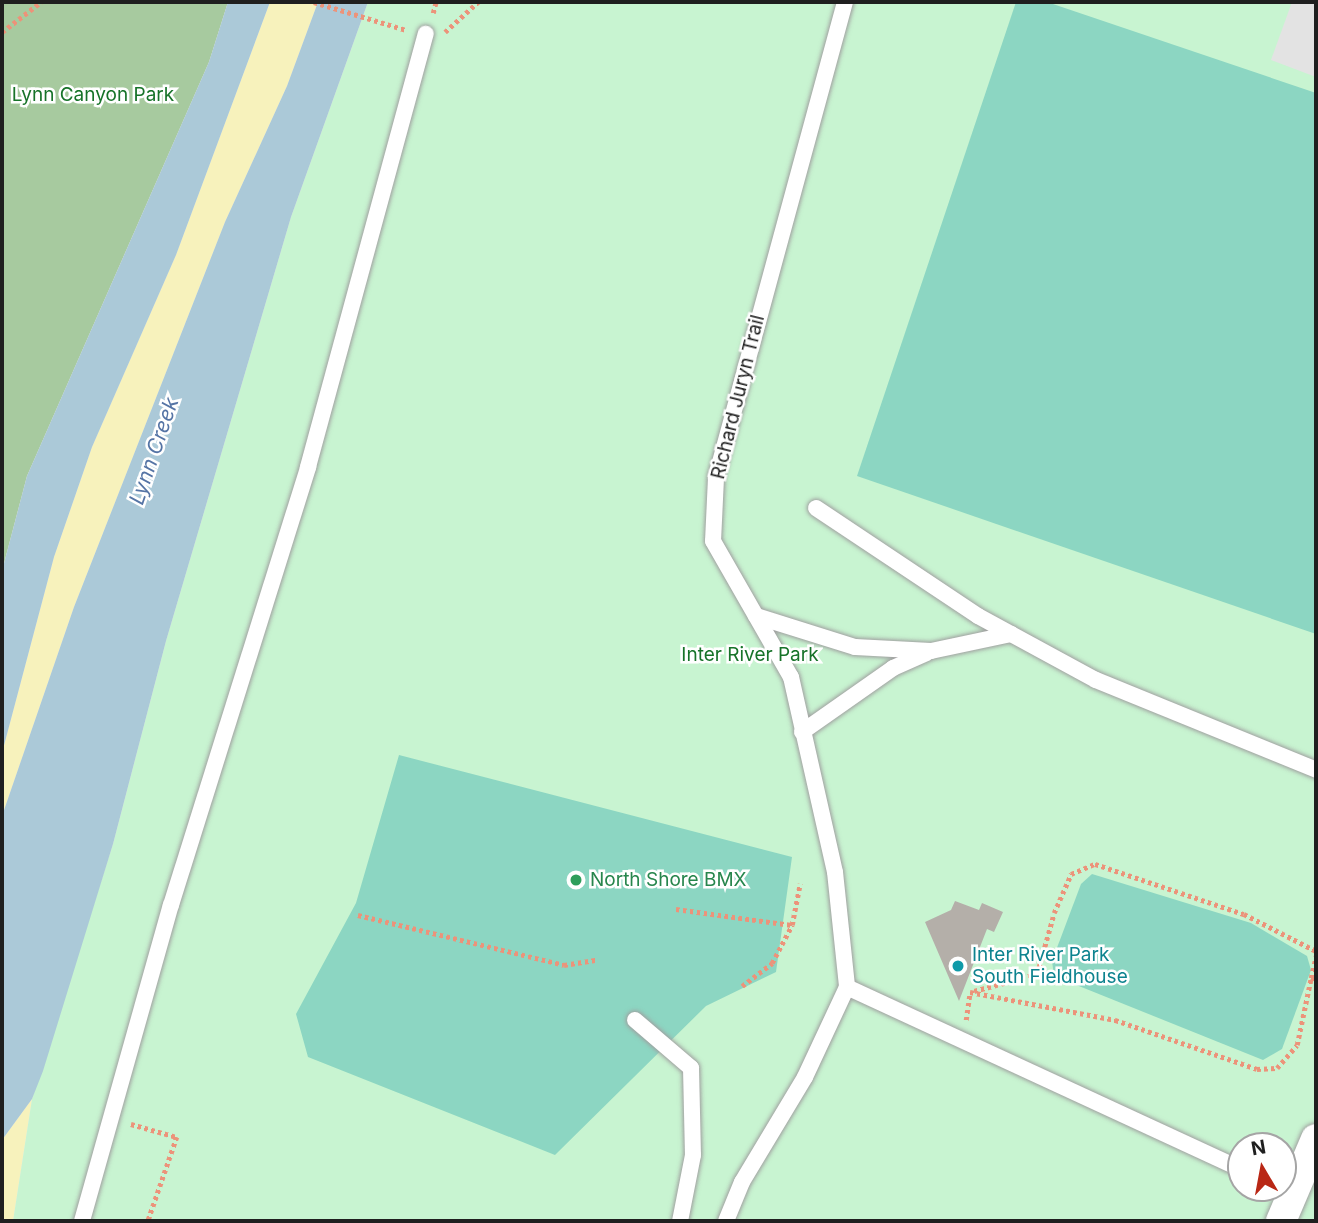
<!DOCTYPE html>
<html>
<head>
<meta charset="utf-8">
<style>
	body { margin:0 }
	#map { position:relative; width:1318px; height:1223px; overflow:hidden; background:#efede6; font-family:Inter,sans-serif }
	div>[style] { position:absolute }
	.forest>* { inset:0; background:#a7ca9f }
	.sand>* { inset:0; background:#f7f2bc }
	.park>* { inset:0; background:#c8f4d1 }
	.pitch>* { inset:0; background:#8cd6c2 }
	.parking>* { inset:0; background:#e3e3e3 }
	.water>* { inset:0; background:#abc9d8 }
	.building>* { inset:0; background:#b4afa9 }
	.path>* { height:4.5px; margin-top:-2.25px; transform-origin:0; background:repeating-linear-gradient(90deg,#ec937a 0 3.5px,transparent 0 7px) }
	.roads { filter:drop-shadow(0 0 2px #a0a0a0) drop-shadow(0 0 2px #a0a0a0) }
	.service>* { height:16px; margin:-8px; padding:0 8px; transform-origin:8px; border-radius:8px; background:#fff }
	.minor>* { height:30px; margin:-15px; padding:0 15px; transform-origin:15px; border-radius:15px; background:#fff }
	.dots>* { width:19px; height:19px; translate:-50% -50%; box-sizing:border-box; border:4px solid #fff; border-radius:50% }
	span { translate:-50% -50%; white-space:nowrap; text-align:center; line-height:1.15; -webkit-text-stroke:5px #fff; paint-order:stroke }
	.park-label { font-size:19px; color:#177329 }
	.street-label { font-size:19px; color:#1f1f1f }
	.leisure-label { font-size:19px; color:#27864d }
	.left { translate:0 -50%; text-align:left }
	.culture-label { font-size:19px; color:#0d838f }
	.water-label { font-size:21px; color:#5574a5; font-style:italic }
	.frame { position:absolute; inset:0; border:4px solid #1f1f1f; pointer-events:none }
	.north { position:absolute; left:1227px; top:1132px; width:70px; height:70px; box-sizing:border-box; background:#fff; border:2px solid #a5a5a5; border-radius:50%; rotate:350deg; font-size:19px; font-weight:700; line-height:28px; text-align:center; color:#1f1f1f }
	.north::after { content:''; display:block; margin:auto; width:24px; height:32px; background:#b92715; clip-path:polygon(50% 0,100% 100%,50% 72%,0 100%) }
</style>
</head>
<body>
<div id="map">
	<div class="forest">
		<div style="clip-path:polygon(2px 2px,228px 2px,209px 62px,27px 476px,2px 571px)"></div>
	</div>
	<div class="sand">
		<div style="clip-path:polygon(270px 2px,318px 2px,287px 86px,225px 222px,74px 607px,2px 816px,2px 753px,54px 557px,92px 447px,176px 255px)"></div>
		<div style="clip-path:polygon(32px 1099px,13px 1221px,2px 1221px,2px 1140px)"></div>
	</div>
	<div class="park">
		<div style="clip-path:polygon(evenodd,368px 2px,1316px 2px,1316px 1221px,13px 1221px,32px 1099px,113px 844px,166px 641px,291px 217px,368px 2px,1241px 1146px,1283px 1146px,1283px 1188px,1241px 1188px,1241px 1146px)"></div>
	</div>
	<div class="pitch">
		<div style="clip-path:polygon(1016px 2px,1047px 2px,1316px 93px,1316px 634px,857px 476px)"></div>
		<div style="clip-path:polygon(399px 755px,792px 857px,776px 972px,706px 1006px,555px 1155px,308px 1057px,296px 1014px,356px 903px)"></div>
		<div style="clip-path:polygon(1092px 874px,1251px 923px,1307px 956px,1311px 970px,1282px 1049px,1263px 1060px,1054px 976px,1052px 961px,1081px 884px)"></div>
	</div>
	<div class="parking">
		<div style="clip-path:polygon(1292px 2px,1316px 2px,1316px 77px,1271px 60px)"></div>
	</div>
	<div class="water">
		<div style="clip-path:polygon(228px 2px,270px 2px,176px 255px,92px 447px,54px 557px,2px 753px,2px 571px,27px 476px,209px 62px)"></div>
		<div style="clip-path:polygon(318px 2px,368px 2px,291px 217px,166px 641px,113px 844px,43px 1071px,32px 1099px,2px 1140px,2px 816px,74px 607px,225px 222px,287px 86px)"></div>
	</div>
	<div class="building">
		<div style="clip-path:polygon(955px 901px,979px 910px,982px 903px,1003px 912px,994px 932px,987px 929px,959px 1001px,925px 922px,951px 910px)"></div>
	</div>
	<div class="path">
		<div style="left:314px;top:2px;width:96px;rotate:16.9deg"></div>
		<div style="left:433px;top:13px;width:11px;rotate:-75deg"></div>
		<div style="left:2px;top:32px;width:49px;rotate:-37.6deg"></div>
		<div style="left:445px;top:32px;width:45px;rotate:-42.3deg"></div>
		<div style="left:676px;top:909px;width:117px;rotate:7.9deg"></div>
		<div style="left:358px;top:915px;width:212px;rotate:13.6deg"></div>
		<div style="left:564px;top:965px;width:33px;rotate:-9deg"></div>
		<div style="left:1311px;top:978px;width:23px;rotate:-77deg"></div>
		<div style="left:742px;top:986px;width:38px;rotate:-37deg"></div>
		<div style="left:772px;top:963px;width:43px;rotate:-62.2deg"></div>
		<div style="left:792px;top:925px;width:42px;rotate:-79deg"></div>
		<div style="left:974px;top:991px;width:65px;rotate:-15.1deg"></div>
		<div style="left:1037px;top:974px;width:63px;rotate:-74.4deg"></div>
		<div style="left:1054px;top:913px;width:43px;rotate:-66.4deg"></div>
		<div style="left:1071px;top:874px;width:26px;rotate:-23deg"></div>
		<div style="left:1095px;top:864px;width:157px;rotate:18.6deg"></div>
		<div style="left:1244px;top:914px;width:81px;rotate:27.2deg"></div>
		<div style="left:966px;top:1020px;width:28px;rotate:-82deg"></div>
		<div style="left:970px;top:992px;width:148px;rotate:10.9deg"></div>
		<div style="left:1115px;top:1020px;width:150px;rotate:19deg"></div>
		<div style="left:1257px;top:1069px;width:20px;rotate:-3deg"></div>
		<div style="left:1277px;top:1068px;width:30px;rotate:-49deg"></div>
		<div style="left:1297px;top:1045px;width:68px;rotate:-78.2deg"></div>
		<div style="left:1311px;top:978px;width:5px;rotate:22deg"></div>
		<div style="left:131px;top:1124px;width:48px;rotate:15.8deg"></div>
		<div style="left:177px;top:1137px;width:89px;rotate:109deg"></div>
	</div>
	<div class="roads">
		<div class="service">
			<div style="left:845px;top:2px;width:493px;rotate:105.2deg"></div>
			<div style="left:716px;top:478px;width:63px;rotate:92.7deg"></div>
			<div style="left:713px;top:541px;width:157px;rotate:60.2deg"></div>
			<div style="left:791px;top:677px;width:200px;rotate:77.3deg"></div>
			<div style="left:835px;top:872px;width:116px;rotate:84deg"></div>
			<div style="left:816px;top:508px;width:195px;rotate:33.7deg"></div>
			<div style="left:978px;top:616px;width:134px;rotate:28.5deg"></div>
			<div style="left:1096px;top:680px;width:238px;rotate:22.2deg"></div>
			<div style="left:756px;top:616px;width:104px;rotate:17.4deg"></div>
			<div style="left:855px;top:647px;width:76px;rotate:3deg"></div>
			<div style="left:931px;top:651px;width:82px;rotate:-12deg"></div>
			<div style="left:802px;top:732px;width:111px;rotate:-35.1deg"></div>
			<div style="left:893px;top:668px;width:37px;rotate:-24deg"></div>
			<div style="left:635px;top:1020px;width:74px;rotate:40.6deg"></div>
			<div style="left:691px;top:1068px;width:87px;rotate:88.7deg"></div>
			<div style="left:693px;top:1155px;width:67px;rotate:101.1deg"></div>
			<div style="left:82px;top:1221px;width:328px;rotate:-74.3deg"></div>
			<div style="left:171px;top:905px;width:459px;rotate:-72.6deg"></div>
			<div style="left:308px;top:467px;width:449px;rotate:-74.8deg"></div>
			<div style="left:726px;top:1221px;width:42px;rotate:-67.7deg"></div>
			<div style="left:742px;top:1182px;width:122px;rotate:-59deg"></div>
			<div style="left:805px;top:1077px;width:99px;rotate:-65deg"></div>
			<div style="left:847px;top:987px;width:434px;rotate:24.8deg"></div>
		</div>
		<div class="minor">
			<div style="left:1281px;top:1221px;width:89px;rotate:-66.9deg"></div>
		</div>
	</div>
	<div class="dots">
		<div style="left:576px;top:880px;background:#2e9e5b"></div>
		<div style="left:958px;top:966px;background:#0f9aa8"></div>
	</div>
	<div class="park-label">
		<span style="left:93px;top:95px">Lynn Canyon Park</span>
		<span style="left:750px;top:655px">Inter River Park</span>
	</div>
	<div class="street-label">
		<span style="left:738px;top:397px;rotate:-76deg">Richard Juryn Trail</span>
	</div>
	<div class="leisure-label">
		<span class="left" style="left:590px;top:880px">North Shore BMX</span>
	</div>
	<div class="culture-label">
		<span class="left" style="left:972px;top:966px">Inter River Park<br>South Fieldhouse</span>
	</div>
	<div class="water-label">
		<span style="left:154px;top:451px;rotate:-71deg">Lynn Creek</span>
	</div>
	<div class="frame"></div>
	<div class="north">N</div>
</div>
</body>
</html>
